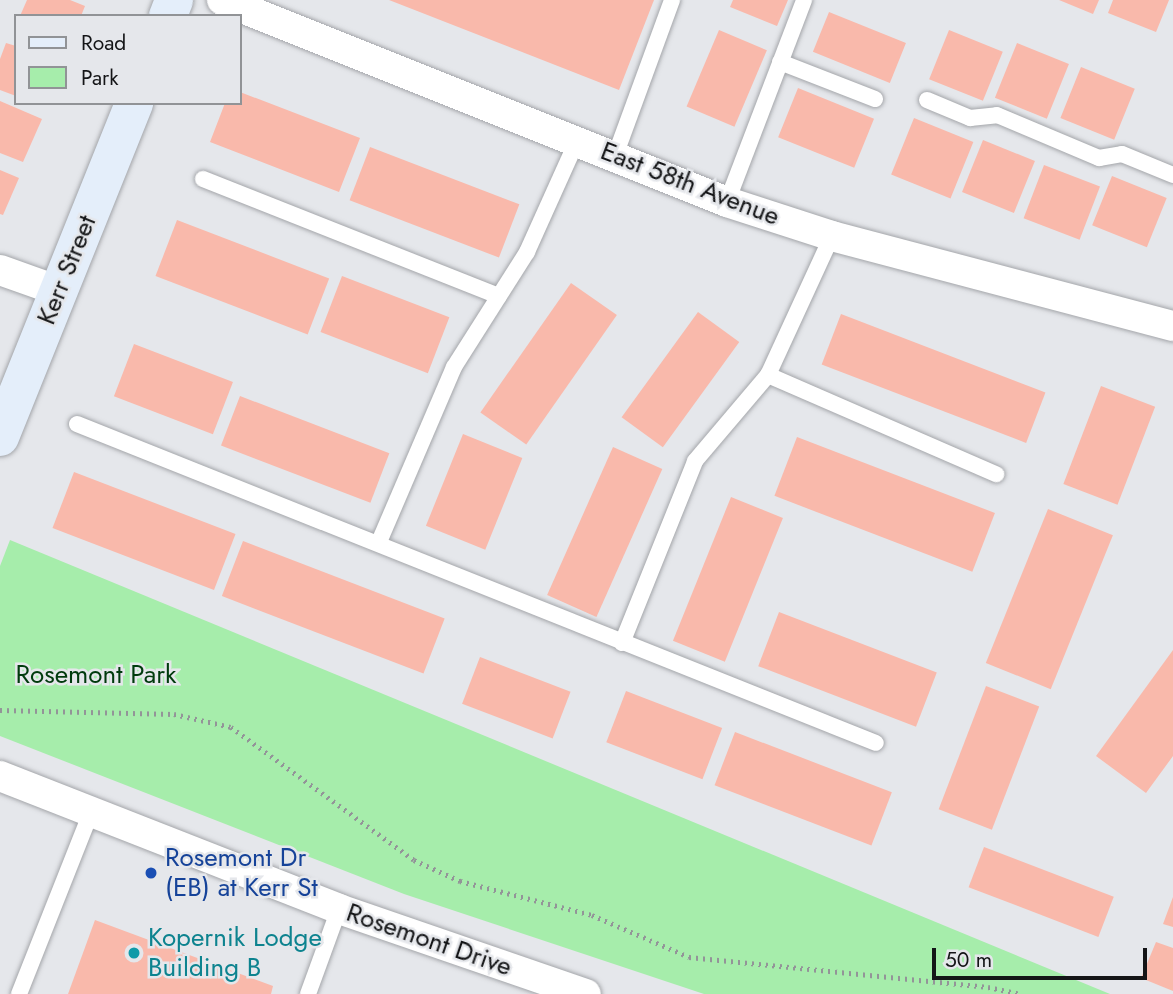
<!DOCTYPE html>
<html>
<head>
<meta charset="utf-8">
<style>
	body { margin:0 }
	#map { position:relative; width:1173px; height:994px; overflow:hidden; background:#e5e7eb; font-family:Jost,sans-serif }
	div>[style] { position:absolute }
	.green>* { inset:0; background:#a6edab }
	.building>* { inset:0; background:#f9b9ab; transform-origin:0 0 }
	.path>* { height:4.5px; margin-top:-2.25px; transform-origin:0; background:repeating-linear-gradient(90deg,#939498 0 2px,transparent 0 7px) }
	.roads { filter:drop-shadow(0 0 2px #a4a6aa) drop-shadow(0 0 2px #a4a6aa) }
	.lane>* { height:16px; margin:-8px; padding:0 8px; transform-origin:8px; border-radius:8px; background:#fff }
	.street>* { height:30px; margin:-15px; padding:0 15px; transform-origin:15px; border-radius:15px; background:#fff }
	.secondary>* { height:38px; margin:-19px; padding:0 19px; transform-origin:19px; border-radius:19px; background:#e4eefa }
	.dots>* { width:19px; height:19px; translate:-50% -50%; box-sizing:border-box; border:4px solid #e5e7eb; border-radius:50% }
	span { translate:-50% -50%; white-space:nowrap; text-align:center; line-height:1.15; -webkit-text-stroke:5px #e5e7eb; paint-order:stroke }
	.street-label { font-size:26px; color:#141517 }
	.park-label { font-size:26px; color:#003b0d }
	.transit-label { font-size:26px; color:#164399 }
	.left { translate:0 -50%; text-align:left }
	.culture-label { font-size:26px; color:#0d838f }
	.legend { position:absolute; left:14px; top:14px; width:228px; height:91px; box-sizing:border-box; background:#e5e7eb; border:2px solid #919396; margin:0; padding:9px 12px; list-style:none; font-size:21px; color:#141517 }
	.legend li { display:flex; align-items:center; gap:14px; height:35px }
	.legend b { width:35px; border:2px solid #919396 }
	.scale { position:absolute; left:932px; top:948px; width:215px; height:32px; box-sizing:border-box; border:4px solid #141517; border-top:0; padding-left:9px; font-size:21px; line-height:24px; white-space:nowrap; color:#141517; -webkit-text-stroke:5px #e5e7eb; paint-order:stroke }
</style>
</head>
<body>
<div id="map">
	<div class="green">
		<div style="clip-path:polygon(10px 540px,1110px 994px,704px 994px,404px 894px,0 736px,0 566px)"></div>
	</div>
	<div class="building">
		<div style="clip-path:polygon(27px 0,70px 0,85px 6px,81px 16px,20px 16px)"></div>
		<div style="clip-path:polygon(389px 0,654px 0,619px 90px)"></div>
		<div style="clip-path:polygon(733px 0,788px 0,777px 26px,730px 7px)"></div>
		<div style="clip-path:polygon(1059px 0,1099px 0,1093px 14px)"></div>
		<div style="clip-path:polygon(1113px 0,1169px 0,1156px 32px,1108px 13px)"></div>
		<div style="left:829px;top:12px;width:83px;height:43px;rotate:22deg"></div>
		<div style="left:719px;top:30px;width:52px;height:83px;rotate:23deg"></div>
		<div style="left:949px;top:30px;width:58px;height:53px;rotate:22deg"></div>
		<div style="clip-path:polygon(6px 43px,16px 46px,16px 96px,0 90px,0 59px)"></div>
		<div style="left:1017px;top:43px;width:56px;height:59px;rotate:22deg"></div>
		<div style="left:1081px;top:67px;width:58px;height:55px;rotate:22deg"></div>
		<div style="left:798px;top:88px;width:82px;height:53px;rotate:22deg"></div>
		<div style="clip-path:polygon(240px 92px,360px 138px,339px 192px,210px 142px,225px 103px,240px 103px)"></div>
		<div style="clip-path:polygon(0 101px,42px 119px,23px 162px,0 153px)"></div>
		<div style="left:914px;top:118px;width:64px;height:61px;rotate:22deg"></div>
		<div style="left:983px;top:140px;width:56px;height:56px;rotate:22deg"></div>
		<div style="left:370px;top:147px;width:160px;height:57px;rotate:21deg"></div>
		<div style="left:1044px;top:165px;width:60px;height:57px;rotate:21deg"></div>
		<div style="clip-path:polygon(0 170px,19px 178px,3px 215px,0 214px)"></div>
		<div style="left:1112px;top:176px;width:59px;height:53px;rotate:22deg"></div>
		<div style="left:177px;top:220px;width:163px;height:60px;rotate:21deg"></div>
		<div style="left:342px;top:276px;width:115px;height:60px;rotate:21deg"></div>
		<div style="left:571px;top:283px;width:56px;height:158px;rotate:35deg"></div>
		<div style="left:698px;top:312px;width:51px;height:130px;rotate:36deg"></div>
		<div style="left:841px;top:314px;width:219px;height:54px;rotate:21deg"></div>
		<div style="left:134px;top:344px;width:106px;height:56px;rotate:21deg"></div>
		<div style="left:1101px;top:386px;width:58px;height:105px;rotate:21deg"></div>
		<div style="left:240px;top:396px;width:160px;height:53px;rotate:21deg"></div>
		<div style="left:463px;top:434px;width:64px;height:99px;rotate:22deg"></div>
		<div style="left:797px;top:437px;width:212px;height:63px;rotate:21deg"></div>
		<div style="left:613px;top:447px;width:54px;height:162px;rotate:24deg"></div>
		<div style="left:74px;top:472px;width:173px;height:60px;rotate:21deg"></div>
		<div style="left:731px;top:497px;width:56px;height:155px;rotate:22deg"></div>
		<div style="left:1048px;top:509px;width:70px;height:166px;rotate:22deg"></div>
		<div style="left:243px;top:541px;width:216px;height:59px;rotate:21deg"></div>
		<div style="left:779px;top:612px;width:169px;height:58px;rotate:21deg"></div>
		<div style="clip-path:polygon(1173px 650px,1173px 756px,1146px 793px,1096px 756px)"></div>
		<div style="left:480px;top:657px;width:97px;height:50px;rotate:21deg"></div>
		<div style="left:986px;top:686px;width:57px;height:132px;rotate:21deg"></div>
		<div style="left:626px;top:691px;width:103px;height:55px;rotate:21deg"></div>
		<div style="left:735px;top:732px;width:168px;height:57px;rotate:21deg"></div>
		<div style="left:984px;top:847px;width:139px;height:43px;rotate:21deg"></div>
		<div style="clip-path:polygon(1173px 897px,1173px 927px,1163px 924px)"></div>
		<div style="clip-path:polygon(95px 920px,273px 986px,271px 994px,68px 994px)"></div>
		<div style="clip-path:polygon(1156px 942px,1173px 948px,1173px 991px,1141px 978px)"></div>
	</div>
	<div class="path">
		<div style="left:0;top:710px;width:174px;rotate:1.3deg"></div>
		<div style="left:174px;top:714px;width:58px;rotate:12.8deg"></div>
		<div style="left:231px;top:727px;width:226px;rotate:36deg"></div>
		<div style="left:414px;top:860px;width:51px;rotate:24.5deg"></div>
		<div style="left:460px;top:881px;width:136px;rotate:14.4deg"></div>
		<div style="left:592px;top:915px;width:106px;rotate:23.4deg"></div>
		<div style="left:689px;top:957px;width:301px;rotate:5.7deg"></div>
		<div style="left:988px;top:987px;width:34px;rotate:12deg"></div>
	</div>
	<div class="roads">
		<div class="lane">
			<div style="left:780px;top:62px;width:102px;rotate:21.3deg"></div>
			<div style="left:927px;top:100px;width:47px;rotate:22.7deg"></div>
			<div style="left:970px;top:118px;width:27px;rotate:-6deg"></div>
			<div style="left:997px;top:115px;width:111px;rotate:22.9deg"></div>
			<div style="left:1099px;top:158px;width:23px;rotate:-10deg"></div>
			<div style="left:1122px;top:154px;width:55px;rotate:22.4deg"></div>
			<div style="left:615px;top:156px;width:166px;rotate:-69.9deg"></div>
			<div style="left:203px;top:179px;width:318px;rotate:21.6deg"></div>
			<div style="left:727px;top:202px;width:216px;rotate:-69.1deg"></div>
			<div style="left:768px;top:375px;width:249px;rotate:23.5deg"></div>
			<div style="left:77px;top:424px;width:860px;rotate:21.76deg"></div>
			<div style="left:379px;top:542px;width:190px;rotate:-66.8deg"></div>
			<div style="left:454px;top:367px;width:136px;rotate:-57.6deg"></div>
			<div style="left:527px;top:252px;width:122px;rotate:-65.8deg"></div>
			<div style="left:622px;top:643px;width:196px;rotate:-68.1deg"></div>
			<div style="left:695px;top:461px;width:113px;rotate:-49.7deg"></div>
			<div style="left:768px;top:375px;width:153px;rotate:-65.3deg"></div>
			<div style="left:19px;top:994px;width:196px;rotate:-68.4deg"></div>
			<div style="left:308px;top:994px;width:90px;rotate:-70deg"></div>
		</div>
		<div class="street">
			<div style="left:222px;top:0;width:544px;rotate:21.8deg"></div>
			<div style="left:727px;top:202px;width:110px;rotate:17.9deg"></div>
			<div style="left:832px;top:236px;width:353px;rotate:14.8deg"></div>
			<div style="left:0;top:270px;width:63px;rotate:19.6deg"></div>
			<div style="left:0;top:776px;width:364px;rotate:21.4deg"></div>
			<div style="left:339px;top:909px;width:261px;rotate:19deg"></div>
		</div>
		<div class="secondary">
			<div style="left:168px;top:16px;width:17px;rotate:-69deg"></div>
			<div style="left:0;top:437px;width:360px;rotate:-68.1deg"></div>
		</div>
	</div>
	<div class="dots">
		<div style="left:151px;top:873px;background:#1a4fb4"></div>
		<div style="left:134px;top:953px;background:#0f9aa8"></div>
	</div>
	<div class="street-label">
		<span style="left:690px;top:184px;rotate:21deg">East 58th Avenue</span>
		<span style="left:67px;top:270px;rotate:-68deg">Kerr Street</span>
		<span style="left:429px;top:940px;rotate:19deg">Rosemont Drive</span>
	</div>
	<div class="park-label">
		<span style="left:96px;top:675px">Rosemont Park</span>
	</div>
	<div class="transit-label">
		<span class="left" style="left:165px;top:873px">Rosemont Dr<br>(EB) at Kerr St</span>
	</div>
	<div class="culture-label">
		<span class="left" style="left:148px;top:953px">Kopernik Lodge<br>Building B</span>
	</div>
	<ul class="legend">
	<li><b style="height:9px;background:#e4eefa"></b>Road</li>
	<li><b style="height:19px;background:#a6edab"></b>Park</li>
	</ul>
	<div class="scale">50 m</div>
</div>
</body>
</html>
